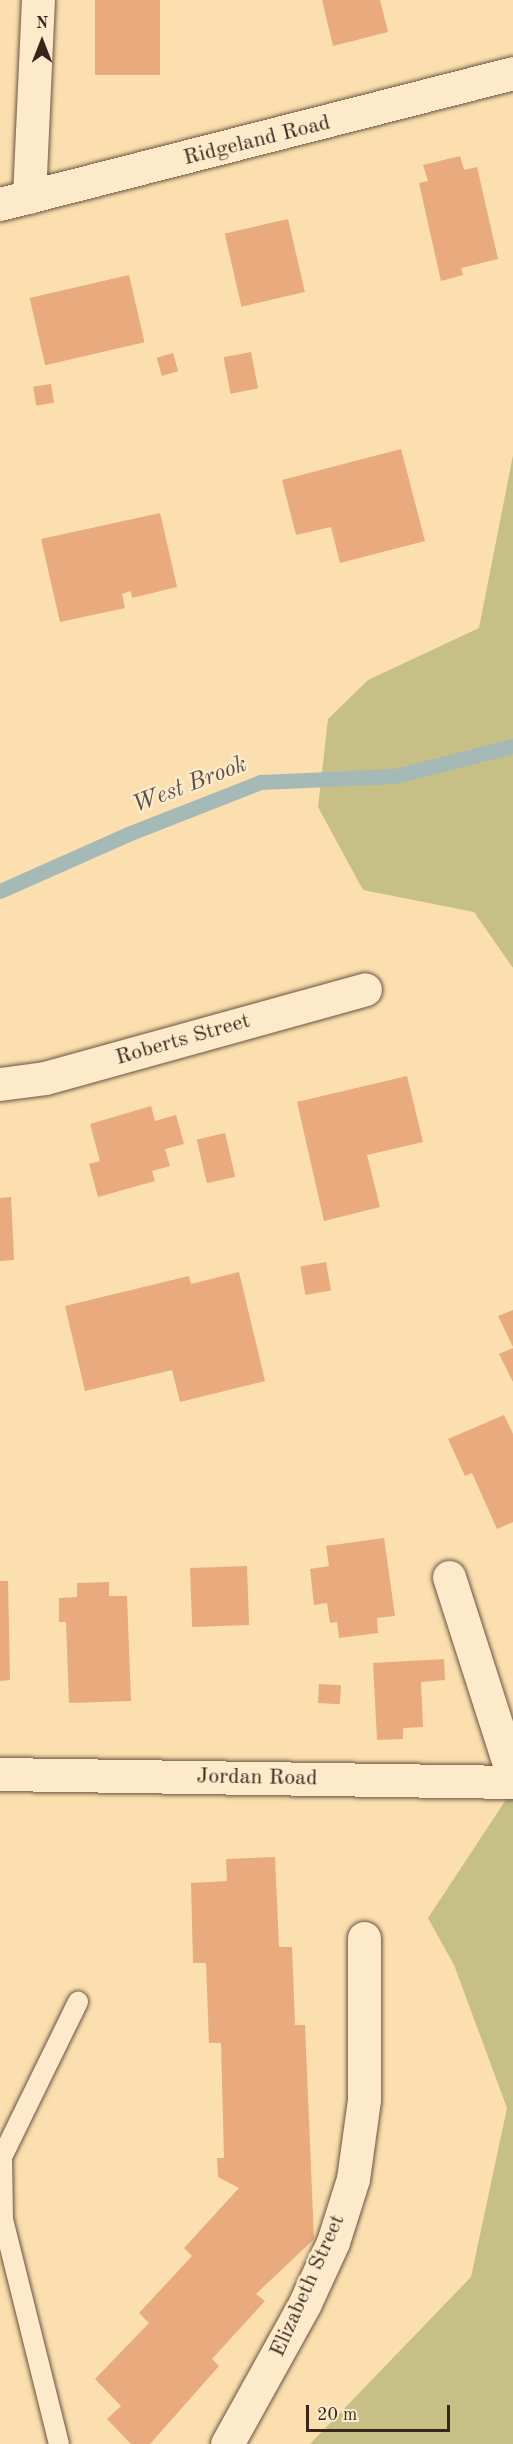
<!DOCTYPE html>
<html>
<head>
<meta charset="utf-8">
<style>
	body { margin:0 }
	#map { position:relative; width:513px; height:2444px; overflow:hidden; background:#fcdfaf; font-family:"Old Standard TT",serif }
	div>[style] { position:absolute }
	.green>* { inset:0; background:#c6c086 }
	.stream>* { height:15px; margin:-7.5px; padding:0 7.5px; transform-origin:7.5px; border-radius:7.5px; background:#a5b9b7 }
	.building>* { inset:0; background:#e9aa7d; transform-origin:0 0 }
	.roads { filter:drop-shadow(0 0 2px #6a5440) drop-shadow(0 0 2px #6a5440) }
	.service>* { height:20px; margin:-10px; padding:0 10px; transform-origin:10px; border-radius:10px; background:#fdeacb }
	.minor>* { height:33px; margin:-16.5px; padding:0 16.5px; transform-origin:16.5px; border-radius:16.5px; background:#fdeacb }
	.tertiary>* { height:33px; margin:-16.5px; padding:0 16.5px; transform-origin:16.5px; border-radius:16.5px; background:#fdeacb }
	span { translate:-50% -50%; white-space:nowrap; text-align:center; line-height:1.15; -webkit-text-stroke:5px #fdeacb; paint-order:stroke }
	.street-label { font-size:22px; color:#39251b }
	.water-label { font-size:24px; color:#59514a; font-style:italic }
	.north { position:absolute; left:12px; top:12px; width:60px; height:60px; -webkit-text-stroke:4px #fdeacb; paint-order:stroke; rotate:0deg; font-size:16px; font-weight:700; line-height:24px; text-align:center; color:#39251b }
	.north::after { content:''; display:block; margin:auto; width:21px; height:27px; background:#39251b; clip-path:polygon(50% 0,100% 100%,50% 72%,0 100%) }
	.scale { position:absolute; left:306px; top:2405px; width:144px; height:27px; box-sizing:border-box; border:3px solid #39251b; border-top:0; padding-left:8px; font-size:18px; line-height:21px; white-space:nowrap; color:#39251b; -webkit-text-stroke:4px #fdeacb; paint-order:stroke }
</style>
</head>
<body>
<div id="map">
	<div class="green">
		<div style="clip-path:polygon(513px 455px,513px 968px,474px 912px,363px 890px,318px 807px,328px 719px,368px 680px,479px 628px)"></div>
		<div style="clip-path:polygon(513px 1789px,513px 2444px,310px 2444px,471px 2277px,507px 2108px,454px 1965px,428px 1918px)"></div>
	</div>
	<div class="stream">
		<div style="left:0;top:891px;width:140px;rotate:-24deg"></div>
		<div style="left:128px;top:834px;width:143px;rotate:-21.4deg"></div>
		<div style="left:261px;top:782px;width:134px;rotate:-2.6deg"></div>
		<div style="left:395px;top:776px;width:122px;rotate:-14.3deg"></div>
	</div>
	<div class="building">
		<div style="left:95px;top:0;width:65px;height:75px"></div>
		<div style="clip-path:polygon(322px 0,380px 0,388px 32px,333px 46px)"></div>
		<div style="clip-path:polygon(460px 156px,464px 170px,477px 167px,498px 259px,461px 268px,463px 275px,441px 281px,419px 183px,428px 181px,423px 165px)"></div>
		<div style="left:288px;top:219px;width:75px;height:65px;rotate:77deg"></div>
		<div style="left:129px;top:275px;width:69px;height:102px;rotate:77deg"></div>
		<div style="left:251px;top:352px;width:37px;height:28px;rotate:79deg"></div>
		<div style="left:173px;top:353px;width:19px;height:17px;rotate:74deg"></div>
		<div style="left:51px;top:384px;width:19px;height:18px;rotate:81deg"></div>
		<div style="clip-path:polygon(401px 449px,425px 541px,340px 563px,331px 527px,296px 535px,282px 480px)"></div>
		<div style="clip-path:polygon(160px 513px,177px 587px,132px 598px,131px 591px,122px 594px,125px 608px,60px 622px,41px 539px)"></div>
		<div style="clip-path:polygon(407px 1076px,423px 1142px,367px 1155px,380px 1207px,324px 1221px,297px 1102px)"></div>
		<div style="clip-path:polygon(151px 1106px,155px 1121px,176px 1115px,184px 1144px,165px 1149px,170px 1166px,152px 1171px,155px 1181px,98px 1197px,89px 1164px,100px 1161px,90px 1124px)"></div>
		<div style="left:225px;top:1133px;width:45px;height:29px;rotate:77deg"></div>
		<div style="clip-path:polygon(11px 1197px,14px 1260px,0 1261px,0 1198px)"></div>
		<div style="left:326px;top:1262px;width:29px;height:26px;rotate:80deg"></div>
		<div style="clip-path:polygon(239px 1272px,265px 1381px,180px 1402px,172px 1370px,85px 1391px,65px 1306px,189px 1276px,191px 1284px)"></div>
		<div style="clip-path:polygon(513px 1310px,513px 1347px,498px 1316px)"></div>
		<div style="clip-path:polygon(513px 1348px,513px 1382px,499px 1354px)"></div>
		<div style="clip-path:polygon(504px 1415px,513px 1434px,513px 1522px,497px 1529px,472px 1473px,465px 1476px,448px 1439px)"></div>
		<div style="clip-path:polygon(384px 1538px,395px 1616px,377px 1618px,378px 1633px,339px 1638px,337px 1622px,330px 1623px,327px 1603px,314px 1605px,310px 1569px,329px 1566px,326px 1546px)"></div>
		<div style="left:247px;top:1566px;width:59px;height:57px;rotate:88deg"></div>
		<div style="clip-path:polygon(0 1581px,8px 1581px,10px 1680px,0 1681px)"></div>
		<div style="clip-path:polygon(109px 1582px,109px 1596px,127px 1596px,131px 1701px,69px 1703px,66px 1622px,59px 1622px,59px 1598px,77px 1597px,77px 1583px)"></div>
		<div style="clip-path:polygon(444px 1659px,445px 1680px,421px 1682px,423px 1727px,403px 1728px,403px 1739px,377px 1740px,373px 1663px)"></div>
		<div style="left:319px;top:1684px;width:22px;height:19px;rotate:3deg"></div>
		<div style="clip-path:polygon(275px 1857px,279px 1947px,292px 1947px,295px 2025px,305px 2025px,314px 2239px,256px 2294px,265px 2301px,212px 2359px,219px 2366px,150px 2444px,131px 2444px,107px 2419px,121px 2406px,95px 2379px,149px 2323px,139px 2313px,192px 2256px,184px 2248px,239px 2188px,218px 2177px,217px 2158px,224px 2158px,221px 2043px,209px 2043px,206px 1963px,193px 1963px,191px 1883px,227px 1881px,226px 1859px)"></div>
	</div>
	<div class="roads">
		<div class="service">
			<div style="left:59px;top:2444px;width:231px;rotate:-104deg"></div>
			<div style="left:3px;top:2220px;width:63px;rotate:-90.9deg"></div>
			<div style="left:2px;top:2157px;width:173px;rotate:-63.9deg"></div>
		</div>
		<div class="minor">
			<div style="left:29px;top:197px;width:197px;rotate:-87.4deg"></div>
			<div style="left:0;top:1084px;width:45px;rotate:-7.6deg"></div>
			<div style="left:45px;top:1078px;width:332px;rotate:-15.5deg"></div>
			<div style="left:449px;top:1577px;width:209px;rotate:72.2deg"></div>
			<div style="left:0;top:1774px;width:513px;rotate:0.89deg"></div>
			<div style="left:227px;top:2444px;width:161px;rotate:-61deg"></div>
			<div style="left:305px;top:2303px;width:67px;rotate:-65.3deg"></div>
			<div style="left:333px;top:2242px;width:66px;rotate:-72.4deg"></div>
			<div style="left:353px;top:2179px;width:80px;rotate:-82.1deg"></div>
			<div style="left:364px;top:2100px;width:162px;rotate:-90deg"></div>
		</div>
		<div class="tertiary">
			<div style="left:0;top:204px;width:529px;rotate:-14.32deg"></div>
		</div>
	</div>
	<div class="street-label">
		<span style="left:257px;top:141px;rotate:-14deg">Ridgeland Road</span>
		<span style="left:183px;top:1040px;rotate:-16deg">Roberts Street</span>
		<span style="left:257px;top:1778px;rotate:1deg">Jordan Road</span>
		<span style="left:308px;top:2286px;rotate:-66deg">Elizabeth Street</span>
	</div>
	<div class="water-label">
		<span style="left:190px;top:786px;rotate:-21deg">West Brook</span>
	</div>
	<div class="north">N</div>
	<div class="scale">20 m</div>
</div>
</body>
</html>
